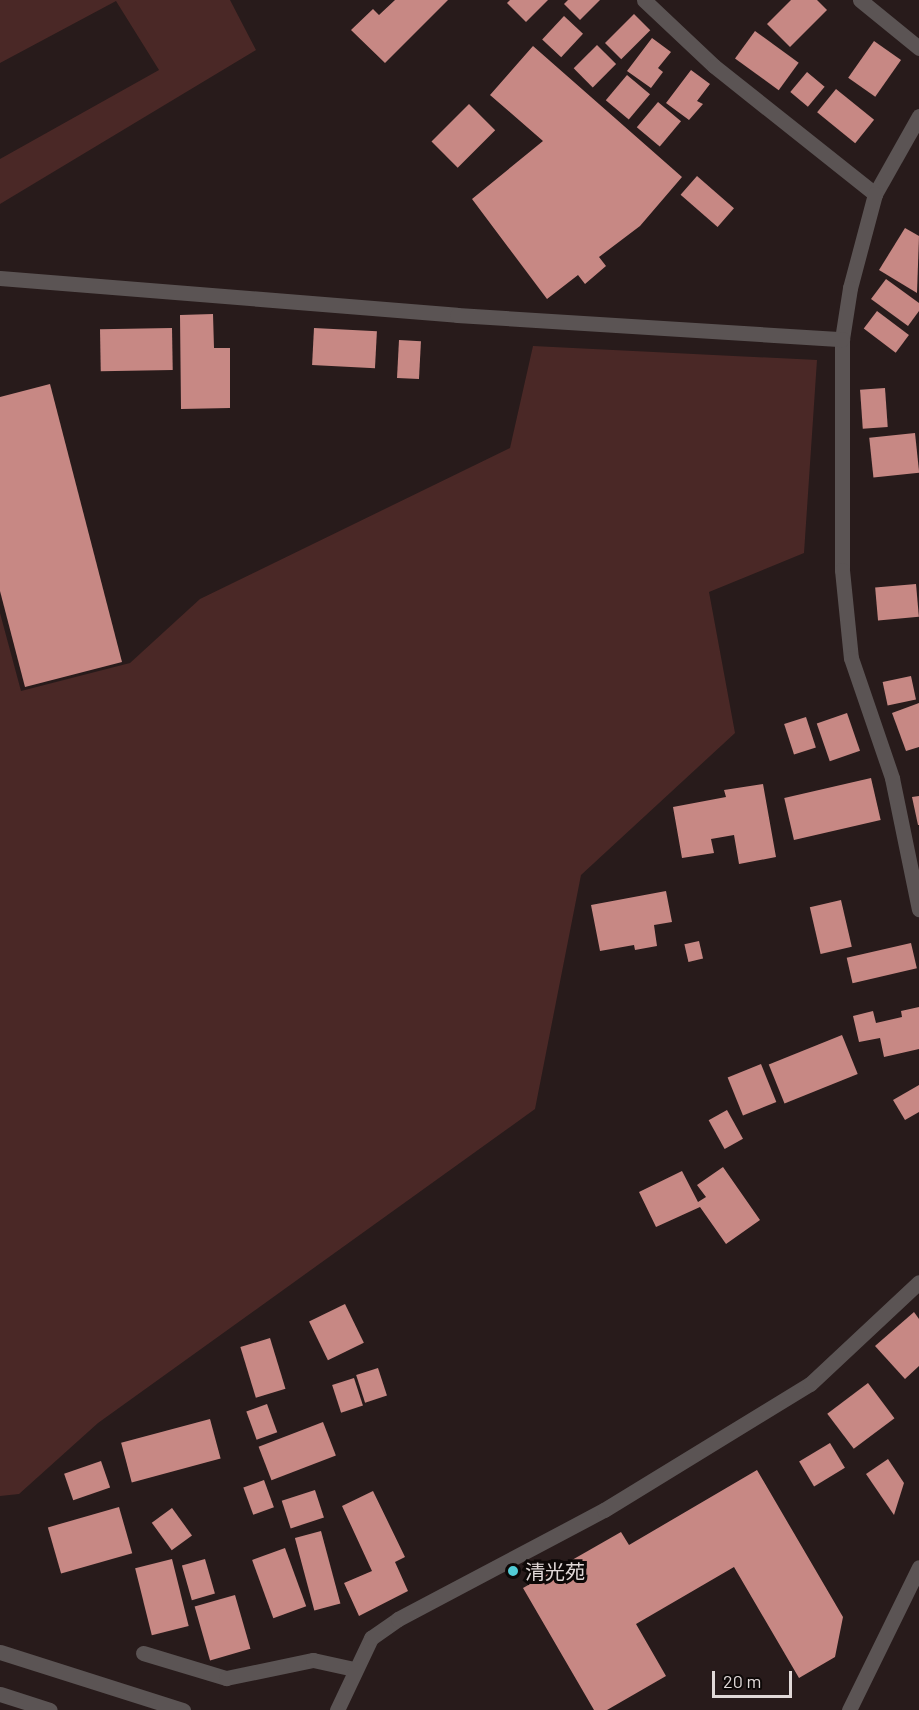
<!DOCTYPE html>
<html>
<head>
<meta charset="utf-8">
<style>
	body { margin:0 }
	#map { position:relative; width:919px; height:1710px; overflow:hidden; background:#281b1b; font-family:Barlow,"Noto Sans JP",sans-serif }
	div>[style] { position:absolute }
	.green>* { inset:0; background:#4a2826 }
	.building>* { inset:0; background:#c78884; transform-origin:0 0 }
	.minor>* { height:15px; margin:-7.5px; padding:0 7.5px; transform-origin:7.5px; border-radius:7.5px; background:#5b5454 }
	.dots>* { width:16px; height:16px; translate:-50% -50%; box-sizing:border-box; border:3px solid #0d0807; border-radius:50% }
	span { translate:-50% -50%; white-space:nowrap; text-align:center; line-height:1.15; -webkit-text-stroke:6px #0d0807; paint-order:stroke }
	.poi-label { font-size:20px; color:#e1d9d8 }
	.left { translate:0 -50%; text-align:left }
	.scale { position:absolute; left:712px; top:1671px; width:80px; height:27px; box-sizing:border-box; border:3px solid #e1d9d8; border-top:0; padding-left:8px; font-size:18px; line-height:21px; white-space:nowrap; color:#e1d9d8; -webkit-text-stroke:4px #0d0807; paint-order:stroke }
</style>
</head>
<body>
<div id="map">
	<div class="green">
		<div style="clip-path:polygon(0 0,230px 0,256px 50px,0 204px,0 159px,159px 70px,116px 1px,0 63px)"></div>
		<div style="clip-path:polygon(533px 346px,817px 360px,804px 553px,709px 592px,735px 733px,581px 875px,535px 1109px,98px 1423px,19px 1494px,0 1496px,0 613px,21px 691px,130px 663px,200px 599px,510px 448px)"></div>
	</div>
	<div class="building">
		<div style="clip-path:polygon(395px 0,448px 0,385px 63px,351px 30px,373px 9px,379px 15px)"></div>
		<div style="clip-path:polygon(510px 0,548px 0,526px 22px,507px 3px)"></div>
		<div style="clip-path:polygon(568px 0,600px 0,580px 20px,564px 4px)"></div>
		<div style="clip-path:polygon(791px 0,817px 0,827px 10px,790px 47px,767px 24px)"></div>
		<div style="left:634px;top:14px;width:23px;height:41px;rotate:45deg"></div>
		<div style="left:564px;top:16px;width:26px;height:32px;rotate:43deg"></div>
		<div style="left:755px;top:31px;width:54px;height:34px;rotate:36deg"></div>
		<div style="clip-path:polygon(652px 38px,671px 52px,658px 68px,663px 72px,651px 88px,627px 71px)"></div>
		<div style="left:874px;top:41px;width:33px;height:45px;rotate:35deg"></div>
		<div style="left:597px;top:45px;width:27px;height:33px;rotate:45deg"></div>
		<div style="clip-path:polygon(533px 46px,682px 177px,640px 226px,599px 257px,606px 266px,585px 284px,578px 275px,547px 299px,472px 199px,543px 141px,490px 95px)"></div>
		<div style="clip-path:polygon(691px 70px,710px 84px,697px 101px,703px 104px,689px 120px,666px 103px)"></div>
		<div style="left:807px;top:72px;width:23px;height:26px;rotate:40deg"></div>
		<div style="left:627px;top:75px;width:30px;height:33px;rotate:40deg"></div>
		<div style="left:836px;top:89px;width:49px;height:30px;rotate:39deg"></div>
		<div style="left:658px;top:102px;width:30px;height:33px;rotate:40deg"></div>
		<div style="left:469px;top:104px;width:37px;height:53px;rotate:45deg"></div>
		<div style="left:697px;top:176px;width:49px;height:25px;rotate:41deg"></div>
		<div style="clip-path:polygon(905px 228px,919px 236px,917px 293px,879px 270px)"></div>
		<div style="clip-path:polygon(886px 279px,919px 303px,919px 311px,908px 326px,871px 299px)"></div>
		<div style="left:877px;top:311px;width:40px;height:22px;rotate:37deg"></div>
		<div style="clip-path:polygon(213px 314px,214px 348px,230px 348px,230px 408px,181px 409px,180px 315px)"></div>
		<div style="left:172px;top:328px;width:42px;height:72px;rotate:89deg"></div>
		<div style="left:314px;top:328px;width:63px;height:37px;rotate:3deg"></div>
		<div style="left:399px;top:340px;width:22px;height:38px;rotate:3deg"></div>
		<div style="clip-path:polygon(50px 384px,122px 662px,25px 687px,0 591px,0 397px)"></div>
		<div style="left:885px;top:388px;width:39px;height:25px;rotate:86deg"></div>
		<div style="left:915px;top:433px;width:40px;height:46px;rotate:84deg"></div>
		<div style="left:916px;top:584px;width:33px;height:41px;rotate:85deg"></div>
		<div style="left:911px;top:676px;width:24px;height:29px;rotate:78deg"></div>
		<div style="clip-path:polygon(919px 703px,919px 747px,906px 751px,892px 713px)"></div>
		<div style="left:847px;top:713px;width:40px;height:32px;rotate:71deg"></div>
		<div style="left:806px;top:717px;width:32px;height:23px;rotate:72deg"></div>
		<div style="left:871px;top:778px;width:43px;height:89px;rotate:77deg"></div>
		<div style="clip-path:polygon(763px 784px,776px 857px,739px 864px,734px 835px,711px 839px,714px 853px,682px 858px,673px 807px,726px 797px,724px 790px)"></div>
		<div style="clip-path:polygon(919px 796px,919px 825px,918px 825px,912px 797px)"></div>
		<div style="clip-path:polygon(666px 891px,672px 922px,654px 925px,657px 946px,635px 950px,634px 945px,600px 951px,591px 905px)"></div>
		<div style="left:841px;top:900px;width:48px;height:32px;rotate:77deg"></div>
		<div style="left:699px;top:941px;width:18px;height:15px;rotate:77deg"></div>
		<div style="left:911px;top:943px;width:26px;height:66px;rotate:77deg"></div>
		<div style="clip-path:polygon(919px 1007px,919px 1049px,884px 1057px,880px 1038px,859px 1042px,853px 1016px,873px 1011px,876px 1023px,902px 1017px,901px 1011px)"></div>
		<div style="left:842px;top:1035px;width:42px;height:79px;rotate:68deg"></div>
		<div style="left:761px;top:1064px;width:41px;height:36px;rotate:68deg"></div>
		<div style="clip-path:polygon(919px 1085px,919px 1112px,905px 1120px,893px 1100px)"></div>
		<div style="left:727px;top:1110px;width:33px;height:21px;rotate:61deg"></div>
		<div style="clip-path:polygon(723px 1167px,760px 1220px,726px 1244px,700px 1207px,656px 1227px,639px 1192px,682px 1171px,698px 1202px,706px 1197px,697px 1185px)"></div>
		<div style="left:345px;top:1304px;width:43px;height:40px;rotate:64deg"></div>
		<div style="clip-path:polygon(914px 1312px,919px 1319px,919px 1366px,905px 1379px,875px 1346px)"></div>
		<div style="left:270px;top:1338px;width:53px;height:31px;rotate:73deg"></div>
		<div style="left:378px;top:1368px;width:29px;height:23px;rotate:72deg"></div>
		<div style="left:354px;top:1378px;width:29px;height:23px;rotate:72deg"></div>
		<div style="left:868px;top:1383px;width:44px;height:51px;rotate:53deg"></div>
		<div style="left:267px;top:1404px;width:30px;height:22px;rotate:70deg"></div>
		<div style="left:210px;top:1419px;width:41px;height:92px;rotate:75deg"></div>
		<div style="left:323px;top:1422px;width:36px;height:69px;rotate:69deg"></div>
		<div style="left:830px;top:1443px;width:29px;height:36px;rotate:59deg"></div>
		<div style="clip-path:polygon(888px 1459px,904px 1483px,894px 1515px,866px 1474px)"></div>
		<div style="left:101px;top:1461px;width:28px;height:39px;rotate:71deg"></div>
		<div style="clip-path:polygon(757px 1470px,843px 1617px,835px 1657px,799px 1678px,734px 1567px,636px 1624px,666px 1676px,607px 1710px,594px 1710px,523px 1588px,621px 1532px,629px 1545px)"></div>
		<div style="left:264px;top:1480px;width:29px;height:22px;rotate:70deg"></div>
		<div style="left:315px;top:1490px;width:29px;height:35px;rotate:72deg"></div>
		<div style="clip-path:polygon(373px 1491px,405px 1557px,395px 1562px,408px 1591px,359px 1616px,344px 1583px,372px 1571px,342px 1506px)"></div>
		<div style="left:119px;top:1507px;width:48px;height:74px;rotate:74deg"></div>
		<div style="left:172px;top:1508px;width:34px;height:25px;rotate:54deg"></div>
		<div style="left:321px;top:1531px;width:75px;height:27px;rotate:75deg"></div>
		<div style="left:285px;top:1548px;width:62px;height:35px;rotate:70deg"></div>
		<div style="left:172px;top:1559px;width:69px;height:38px;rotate:76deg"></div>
		<div style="left:205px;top:1559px;width:36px;height:24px;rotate:74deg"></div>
		<div style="left:235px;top:1595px;width:56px;height:42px;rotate:74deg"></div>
	</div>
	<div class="minor">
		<div style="left:644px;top:0;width:96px;rotate:43.3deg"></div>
		<div style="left:714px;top:66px;width:206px;rotate:38.5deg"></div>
		<div style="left:860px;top:0;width:76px;rotate:39.1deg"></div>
		<div style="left:919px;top:116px;width:90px;rotate:119.4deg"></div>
		<div style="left:875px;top:194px;width:97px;rotate:104.9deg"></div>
		<div style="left:850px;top:288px;width:52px;rotate:98.9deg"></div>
		<div style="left:842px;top:339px;width:231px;rotate:90deg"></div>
		<div style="left:842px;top:570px;width:88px;rotate:84.2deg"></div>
		<div style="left:851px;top:658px;width:127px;rotate:71.1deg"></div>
		<div style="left:892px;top:778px;width:134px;rotate:78.4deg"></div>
		<div style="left:0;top:278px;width:458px;rotate:4.6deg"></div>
		<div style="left:457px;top:315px;width:386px;rotate:3.6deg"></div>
		<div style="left:0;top:1652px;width:192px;rotate:17.6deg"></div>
		<div style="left:143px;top:1653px;width:87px;rotate:16.8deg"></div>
		<div style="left:226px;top:1678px;width:89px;rotate:-11.7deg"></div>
		<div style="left:313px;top:1660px;width:42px;rotate:12.4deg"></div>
		<div style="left:0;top:1694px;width:52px;rotate:17.7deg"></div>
		<div style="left:337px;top:1710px;width:80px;rotate:-64.7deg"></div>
		<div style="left:371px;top:1638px;width:33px;rotate:-35deg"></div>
		<div style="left:398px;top:1619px;width:233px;rotate:-27.9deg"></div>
		<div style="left:604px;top:1510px;width:241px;rotate:-31.5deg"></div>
		<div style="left:810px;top:1384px;width:149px;rotate:-43.1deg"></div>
		<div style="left:849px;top:1710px;width:159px;rotate:-63.9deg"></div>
	</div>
	<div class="dots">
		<div style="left:513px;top:1571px;background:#52ccd6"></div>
	</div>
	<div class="poi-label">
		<span class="left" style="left:525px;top:1571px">清光苑</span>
	</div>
	<div class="scale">20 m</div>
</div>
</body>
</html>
